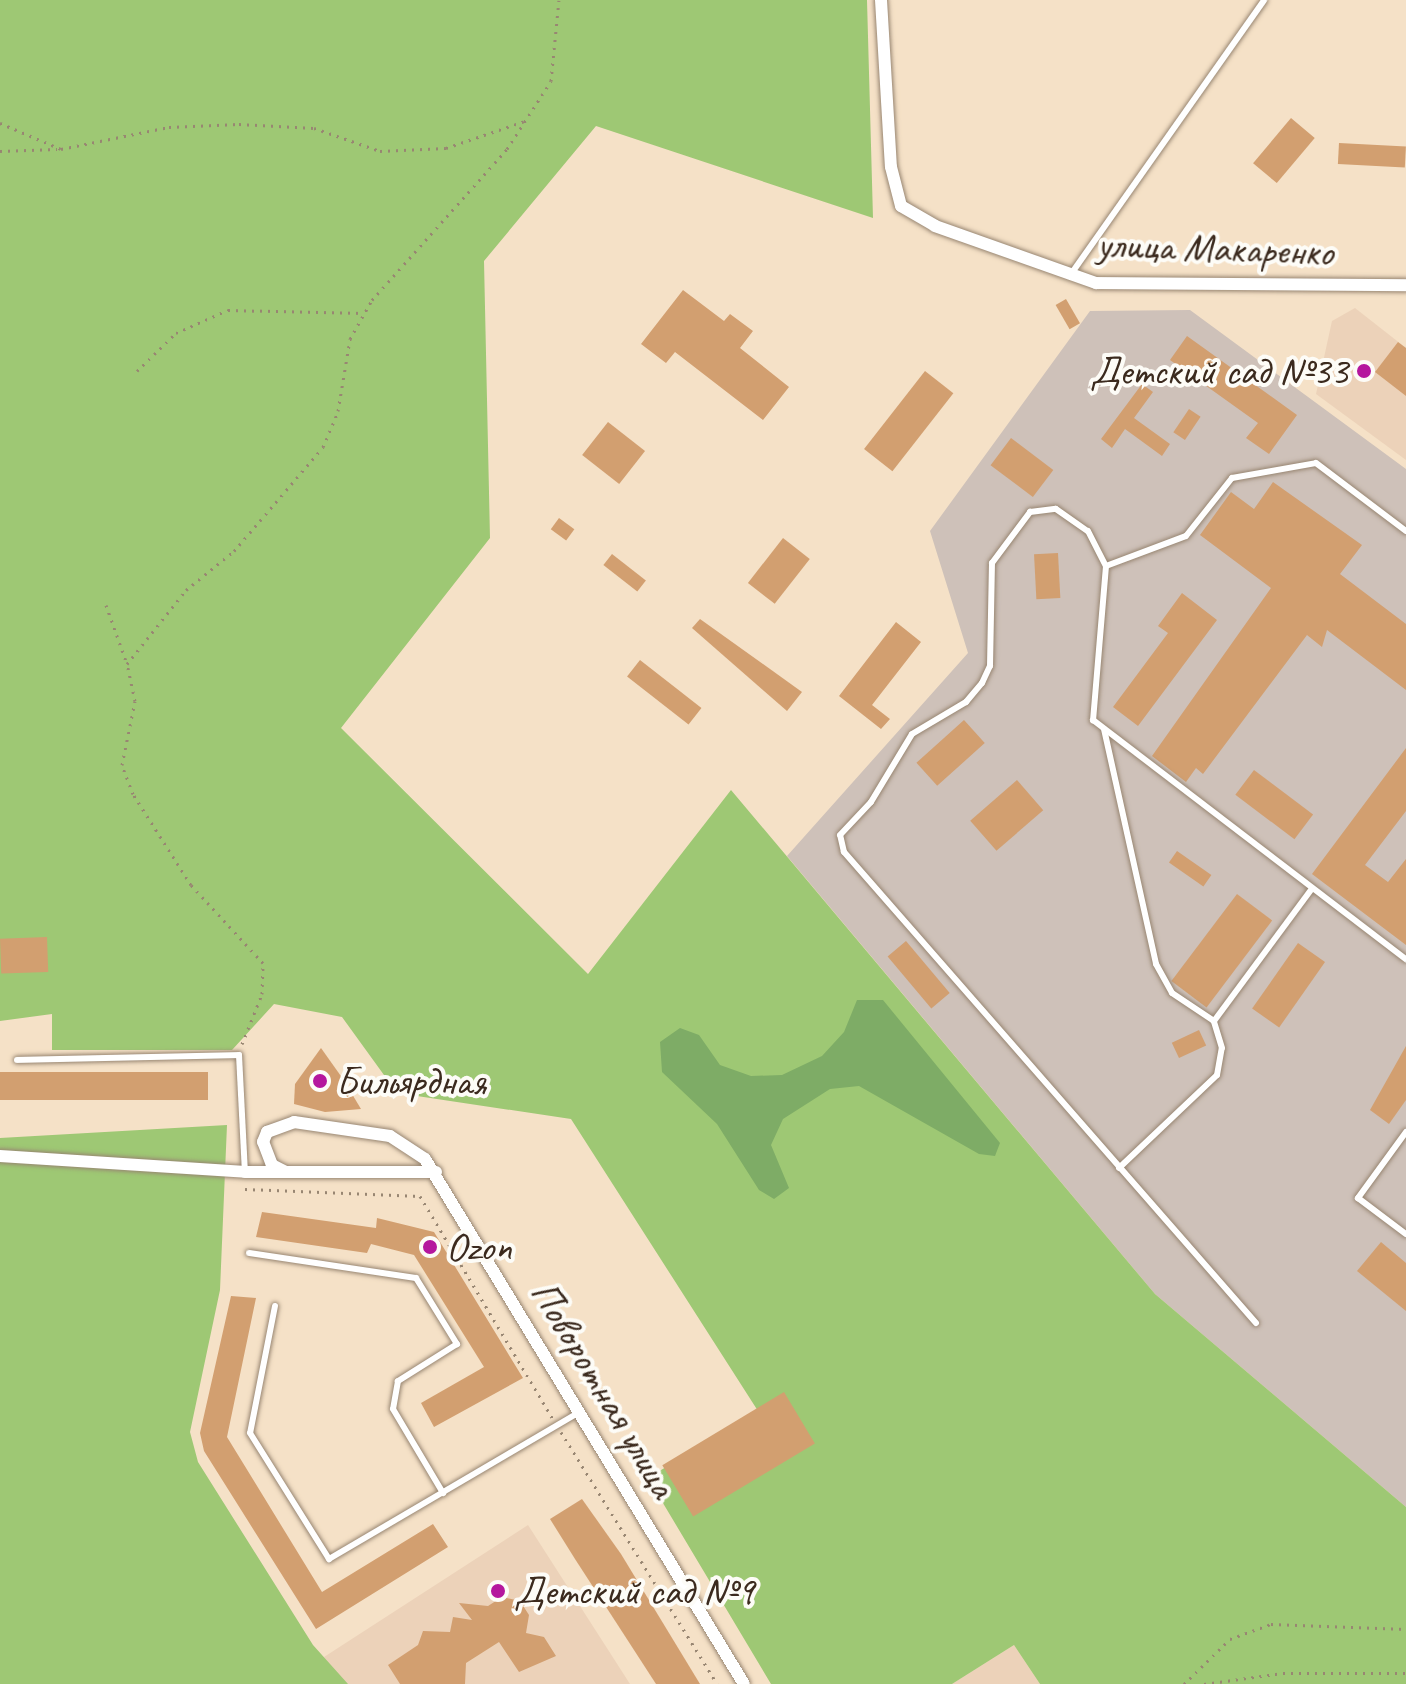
<!DOCTYPE html>
<html>
<head>
<meta charset="utf-8">
<style>
	body { margin:0 }
	#map { position:relative; width:1406px; height:1684px; overflow:hidden; background:#f5e1c7; font-family:Caveat,sans-serif }
	div>[style] { position:absolute }
	.built>* { inset:0; background:#ecd2b9 }
	.industrial>* { inset:0; background:#cec1b9 }
	.green>* { inset:0; background:#9ec874 }
	.forest>* { inset:0; background:#7eac66 }
	.building>* { inset:0; background:#d29f70; transform-origin:0 0 }
	.path>* { height:3px; margin-top:-1.5px; transform-origin:0; background:repeating-linear-gradient(90deg,#988672 0 2px,transparent 0 8px) }
	.roads { filter:drop-shadow(0 0 2px #988672) drop-shadow(0 0 2px #988672) }
	.service>* { height:6px; margin:-3px; padding:0 3px; transform-origin:3px; border-radius:3px; background:#fff }
	.minor>* { height:12px; margin:-6px; padding:0 6px; transform-origin:6px; border-radius:6px; background:#fff }
	.dots>* { width:22px; height:22px; translate:-50% -50%; box-sizing:border-box; border:4px solid #fdfcf7; border-radius:50% }
	span { translate:-50% -50%; white-space:nowrap; text-align:center; line-height:1.15; -webkit-text-stroke:8px #fdfcf7; paint-order:stroke }
	.street-label { font-size:40px; color:#3b2a1e }
	.poi-label { font-size:40px; color:#3b2a1e }
	.right { translate:-100% -50%; text-align:right }
	.left { translate:0 -50%; text-align:left }
</style>
</head>
<body>
<div id="map">
	<div class="built">
		<div style="clip-path:polygon(1355px 308px,1406px 348px,1406px 460px,1316px 394px,1332px 321px)"></div>
		<div style="clip-path:polygon(528px 1525px,630px 1684px,341px 1684px,324px 1657px)"></div>
		<div style="clip-path:polygon(1014px 1645px,1040px 1684px,952px 1684px)"></div>
	</div>
	<div class="industrial">
		<div style="clip-path:polygon(1190px 310px,1406px 469px,1406px 1507px,1155px 1294px,787px 856px,968px 653px,930px 531px,1090px 311px)"></div>
	</div>
	<div class="green">
		<div style="clip-path:polygon(0 0,867px 0,873px 218px,596px 126px,484px 261px,490px 538px,341px 728px,588px 974px,731px 790px,1155px 1294px,1406px 1507px,1406px 1684px,1040px 1684px,1014px 1645px,952px 1684px,771px 1684px,648px 1478px,758px 1411px,571px 1119px,397px 1093px,342px 1017px,274px 1004px,232px 1050px,52px 1050px,52px 1014px,0 1021px)"></div>
		<div style="clip-path:polygon(227px 1125px,220px 1290px,190px 1432px,198px 1462px,313px 1645px,348px 1684px,0 1684px,0 1138px)"></div>
	</div>
	<div class="forest">
		<div style="clip-path:polygon(857px 1000px,883px 1000px,1000px 1143px,995px 1156px,979px 1154px,859px 1086px,830px 1089px,783px 1119px,771px 1145px,789px 1188px,774px 1199px,759px 1190px,717px 1124px,662px 1072px,660px 1042px,680px 1028px,699px 1035px,720px 1065px,751px 1076px,782px 1075px,822px 1056px,844px 1032px)"></div>
	</div>
	<div class="building">
		<div style="left:1291px;top:118px;width:31px;height:59px;rotate:40deg"></div>
		<div style="left:1339px;top:143px;width:67px;height:21px;rotate:3deg"></div>
		<div style="clip-path:polygon(683px 290px,724px 321px,730px 314px,753px 331px,740px 348px,789px 387px,763px 420px,675px 352px,666px 363px,641px 344px)"></div>
		<div style="left:1066px;top:299px;width:28px;height:12px;rotate:60deg"></div>
		<div style="clip-path:polygon(1187px 336px,1297px 415px,1269px 454px,1246px 438px,1258px 423px,1170px 360px)"></div>
		<div style="clip-path:polygon(1398px 342px,1406px 348px,1406px 396px,1375px 372px)"></div>
		<div style="left:925px;top:371px;width:36px;height:99px;rotate:38deg"></div>
		<div style="clip-path:polygon(1142px 384px,1153px 392px,1134px 418px,1170px 444px,1162px 456px,1125px 429px,1112px 448px,1101px 439px)"></div>
		<div style="left:1189px;top:409px;width:14px;height:28px;rotate:34deg"></div>
		<div style="left:608px;top:422px;width:47px;height:42px;rotate:38deg"></div>
		<div style="left:1011px;top:438px;width:53px;height:34px;rotate:37deg"></div>
		<div style="clip-path:polygon(1273px 482px,1362px 545px,1340px 574px,1406px 624px,1406px 690px,1327px 630px,1322px 647px,1307px 635px,1203px 774px,1196px 768px,1186px 782px,1152px 756px,1271px 588px,1200px 535px,1231px 492px,1254px 509px)"></div>
		<div style="left:559px;top:518px;width:19px;height:14px;rotate:36deg"></div>
		<div style="left:783px;top:538px;width:34px;height:57px;rotate:38deg"></div>
		<div style="left:1058px;top:553px;width:45px;height:24px;rotate:87deg"></div>
		<div style="left:612px;top:554px;width:43px;height:14px;rotate:38deg"></div>
		<div style="clip-path:polygon(1182px 593px,1217px 620px,1138px 726px,1113px 707px,1168px 633px,1158px 626px)"></div>
		<div style="clip-path:polygon(700px 619px,802px 692px,787px 711px,692px 628px)"></div>
		<div style="clip-path:polygon(896px 622px,921px 642px,872px 705px,890px 719px,881px 729px,839px 696px)"></div>
		<div style="left:640px;top:660px;width:78px;height:21px;rotate:38deg"></div>
		<div style="left:964px;top:720px;width:31px;height:64px;rotate:48deg"></div>
		<div style="clip-path:polygon(1406px 748px,1406px 811px,1365px 865px,1388px 882px,1406px 859px,1406px 945px,1312px 874px)"></div>
		<div style="left:1254px;top:770px;width:74px;height:31px;rotate:37deg"></div>
		<div style="left:1017px;top:780px;width:40px;height:62px;rotate:49deg"></div>
		<div style="left:1177px;top:851px;width:42px;height:14px;rotate:35deg"></div>
		<div style="left:1237px;top:894px;width:44px;height:109px;rotate:37deg"></div>
		<div style="left:47px;top:937px;width:35px;height:47px;rotate:88deg"></div>
		<div style="left:906px;top:941px;width:68px;height:24px;rotate:50deg"></div>
		<div style="left:1298px;top:943px;width:33px;height:80px;rotate:35deg"></div>
		<div style="left:1199px;top:1030px;width:17px;height:30px;rotate:65deg"></div>
		<div style="clip-path:polygon(1406px 1046px,1406px 1100px,1389px 1124px,1370px 1110px)"></div>
		<div style="clip-path:polygon(321px 1048px,343px 1079px,361px 1109px,325px 1112px,294px 1104px,295px 1084px)"></div>
		<div style="left:208px;top:1072px;width:28px;height:208px;rotate:90deg"></div>
		<div style="clip-path:polygon(262px 1212px,376px 1228px,377px 1218px,434px 1232px,523px 1378px,434px 1427px,421px 1403px,484px 1367px,414px 1255px,371px 1244px,367px 1253px,256px 1237px)"></div>
		<div style="clip-path:polygon(1381px 1242px,1406px 1263px,1406px 1311px,1357px 1271px)"></div>
		<div style="clip-path:polygon(231px 1296px,256px 1298px,227px 1437px,322px 1592px,433px 1524px,448px 1547px,316px 1629px,204px 1451px,200px 1433px)"></div>
		<div style="left:784px;top:1392px;width:60px;height:142px;rotate:59deg"></div>
		<div style="clip-path:polygon(582px 1499px,621px 1554px,700px 1684px,656px 1684px,575px 1559px,550px 1519px)"></div>
		<div style="clip-path:polygon(502px 1597px,520px 1601px,529px 1615px,526px 1633px,544px 1637px,556px 1656px,519px 1672px,499px 1642px,466px 1663px,465px 1684px,400px 1684px,388px 1665px,418px 1645px,423px 1631px,450px 1632px,453px 1617px,472px 1620px,459px 1603px,488px 1606px)"></div>
	</div>
	<div class="path">
		<div style="left:0;top:123px;width:66px;rotate:23.1deg"></div>
		<div style="left:61px;top:149px;width:110px;rotate:-11.5deg"></div>
		<div style="left:169px;top:127px;width:70px;rotate:-2.5deg"></div>
		<div style="left:239px;top:124px;width:75px;rotate:3.1deg"></div>
		<div style="left:314px;top:128px;width:70px;rotate:19.2deg"></div>
		<div style="left:380px;top:151px;width:66px;rotate:-2.6deg"></div>
		<div style="left:446px;top:148px;width:83px;rotate:-18.9deg"></div>
		<div style="left:0;top:151px;width:57px;rotate:-2deg"></div>
		<div style="left:137px;top:371px;width:54px;rotate:-44.3deg"></div>
		<div style="left:176px;top:333px;width:57px;rotate:-23.9deg"></div>
		<div style="left:228px;top:310px;width:136px;rotate:1.3deg"></div>
		<div style="left:106px;top:605px;width:63px;rotate:70.4deg"></div>
		<div style="left:242px;top:1044px;width:54px;rotate:-68.2deg"></div>
		<div style="left:262px;top:994px;width:31px;rotate:-88deg"></div>
		<div style="left:263px;top:963px;width:106px;rotate:-132.7deg"></div>
		<div style="left:191px;top:885px;width:108px;rotate:-122.5deg"></div>
		<div style="left:133px;top:794px;width:31px;rotate:-111deg"></div>
		<div style="left:122px;top:765px;width:65px;rotate:-78.5deg"></div>
		<div style="left:135px;top:701px;width:38px;rotate:-102deg"></div>
		<div style="left:127px;top:664px;width:95px;rotate:-51.4deg"></div>
		<div style="left:186px;top:590px;width:62px;rotate:-39.1deg"></div>
		<div style="left:234px;top:551px;width:137px;rotate:-49.4deg"></div>
		<div style="left:323px;top:447px;width:39px;rotate:-67deg"></div>
		<div style="left:338px;top:411px;width:73px;rotate:-80.5deg"></div>
		<div style="left:350px;top:339px;width:45px;rotate:-60.6deg"></div>
		<div style="left:372px;top:300px;width:203px;rotate:-48.2deg"></div>
		<div style="left:507px;top:149px;width:81px;rotate:-57.1deg"></div>
		<div style="left:551px;top:81px;width:81px;rotate:-84.4deg"></div>
		<div style="left:245px;top:1189px;width:175px;rotate:2.3deg"></div>
		<div style="left:420px;top:1196px;width:260px;rotate:59.2deg"></div>
		<div style="left:561px;top:1432px;width:296px;rotate:58.2deg"></div>
		<div style="left:1184px;top:1684px;width:64px;rotate:-44.4deg"></div>
		<div style="left:1230px;top:1639px;width:44px;rotate:-20.1deg"></div>
		<div style="left:1271px;top:1624px;width:135px;rotate:2.1deg"></div>
		<div style="left:1204px;top:1684px;width:80px;rotate:-7.9deg"></div>
		<div style="left:1283px;top:1673px;width:123px"></div>
	</div>
	<div class="roads">
		<div class="service">
			<div style="left:1071px;top:274px;width:335px;rotate:-54.8deg"></div>
			<div style="left:1106px;top:566px;width:85px;rotate:-20.6deg"></div>
			<div style="left:1186px;top:536px;width:74px;rotate:-51.6deg"></div>
			<div style="left:1232px;top:478px;width:85px;rotate:-10.1deg"></div>
			<div style="left:1316px;top:463px;width:113px;rotate:37.1deg"></div>
			<div style="left:1104px;top:729px;width:241px;rotate:77.5deg"></div>
			<div style="left:1156px;top:964px;width:33px;rotate:61deg"></div>
			<div style="left:1172px;top:993px;width:50px;rotate:33.7deg"></div>
			<div style="left:17px;top:1060px;width:222px;rotate:-1.3deg"></div>
			<div style="left:239px;top:1055px;width:117px;rotate:87.1deg"></div>
			<div style="left:1406px;top:1132px;width:82px;rotate:126deg"></div>
			<div style="left:1358px;top:1198px;width:60px;rotate:36.9deg"></div>
			<div style="left:1119px;top:1168px;width:135px;rotate:-43.5deg"></div>
			<div style="left:1217px;top:1075px;width:27px;rotate:-80deg"></div>
			<div style="left:1222px;top:1048px;width:28px;rotate:-107deg"></div>
			<div style="left:1214px;top:1021px;width:163px;rotate:-53.5deg"></div>
			<div style="left:249px;top:1253px;width:169px;rotate:8.5deg"></div>
			<div style="left:416px;top:1278px;width:78px;rotate:58.2deg"></div>
			<div style="left:457px;top:1344px;width:70px;rotate:147.9deg"></div>
			<div style="left:398px;top:1381px;width:28px;rotate:100deg"></div>
			<div style="left:393px;top:1409px;width:98px;rotate:59.2deg"></div>
			<div style="left:275px;top:1306px;width:129px;rotate:101.1deg"></div>
			<div style="left:250px;top:1433px;width:149px;rotate:57.9deg"></div>
			<div style="left:329px;top:1559px;width:291px;rotate:-30.4deg"></div>
			<div style="left:1256px;top:1323px;width:626px;rotate:-131.18deg"></div>
			<div style="left:844px;top:852px;width:17px;rotate:-103deg"></div>
			<div style="left:840px;top:835px;width:45px;rotate:-46.8deg"></div>
			<div style="left:871px;top:802px;width:79px;rotate:-58.9deg"></div>
			<div style="left:912px;top:734px;width:63px;rotate:-30.7deg"></div>
			<div style="left:966px;top:702px;width:25px;rotate:-50deg"></div>
			<div style="left:982px;top:683px;width:19px;rotate:-65deg"></div>
			<div style="left:990px;top:666px;width:103px;rotate:-88.9deg"></div>
			<div style="left:992px;top:563px;width:64px;rotate:-53.3deg"></div>
			<div style="left:1030px;top:512px;width:26px;rotate:-7deg"></div>
			<div style="left:1056px;top:509px;width:39px;rotate:35deg"></div>
			<div style="left:1088px;top:531px;width:39px;rotate:63deg"></div>
			<div style="left:1106px;top:566px;width:155px;rotate:94.8deg"></div>
			<div style="left:1093px;top:720px;width:394px;rotate:37.4deg"></div>
		</div>
		<div class="minor">
			<div style="left:881px;top:0;width:167px;rotate:86.6deg"></div>
			<div style="left:891px;top:167px;width:40px;rotate:75.6deg"></div>
			<div style="left:901px;top:206px;width:39px;rotate:30deg"></div>
			<div style="left:935px;top:226px;width:171px;rotate:19.5deg"></div>
			<div style="left:1096px;top:283px;width:310px;rotate:0.4deg"></div>
			<div style="left:0;top:1156px;width:246px;rotate:3.7deg"></div>
			<div style="left:245px;top:1172px;width:191px"></div>
			<div style="left:286px;top:1172px;width:16px;rotate:-153deg"></div>
			<div style="left:272px;top:1165px;width:25px;rotate:-111deg"></div>
			<div style="left:263px;top:1142px;width:11px;rotate:-68deg"></div>
			<div style="left:267px;top:1132px;width:29px;rotate:-20deg"></div>
			<div style="left:294px;top:1122px;width:97px;rotate:8.3deg"></div>
			<div style="left:390px;top:1136px;width:42px;rotate:33.3deg"></div>
			<div style="left:425px;top:1159px;width:614px;rotate:58.72deg"></div>
		</div>
	</div>
	<div class="dots">
		<div style="left:1364px;top:371px;background:#b5179e"></div>
		<div style="left:320px;top:1081px;background:#b5179e"></div>
		<div style="left:430px;top:1247px;background:#b5179e"></div>
		<div style="left:498px;top:1591px;background:#b5179e"></div>
	</div>
	<div class="street-label">
		<span style="left:1215px;top:248px;rotate:2deg">улица Макаренко</span>
		<span style="left:604px;top:1389px;rotate:59deg">Поворотная улица</span>
	</div>
	<div class="poi-label">
		<span class="right" style="left:1348px;top:371px">Детский сад №33</span>
		<span class="left" style="left:336px;top:1081px">Бильярдная</span>
		<span class="left" style="left:446px;top:1247px">Ozon</span>
		<span class="left" style="left:514px;top:1591px">Детский сад №9</span>
	</div>
</div>
</body>
</html>
